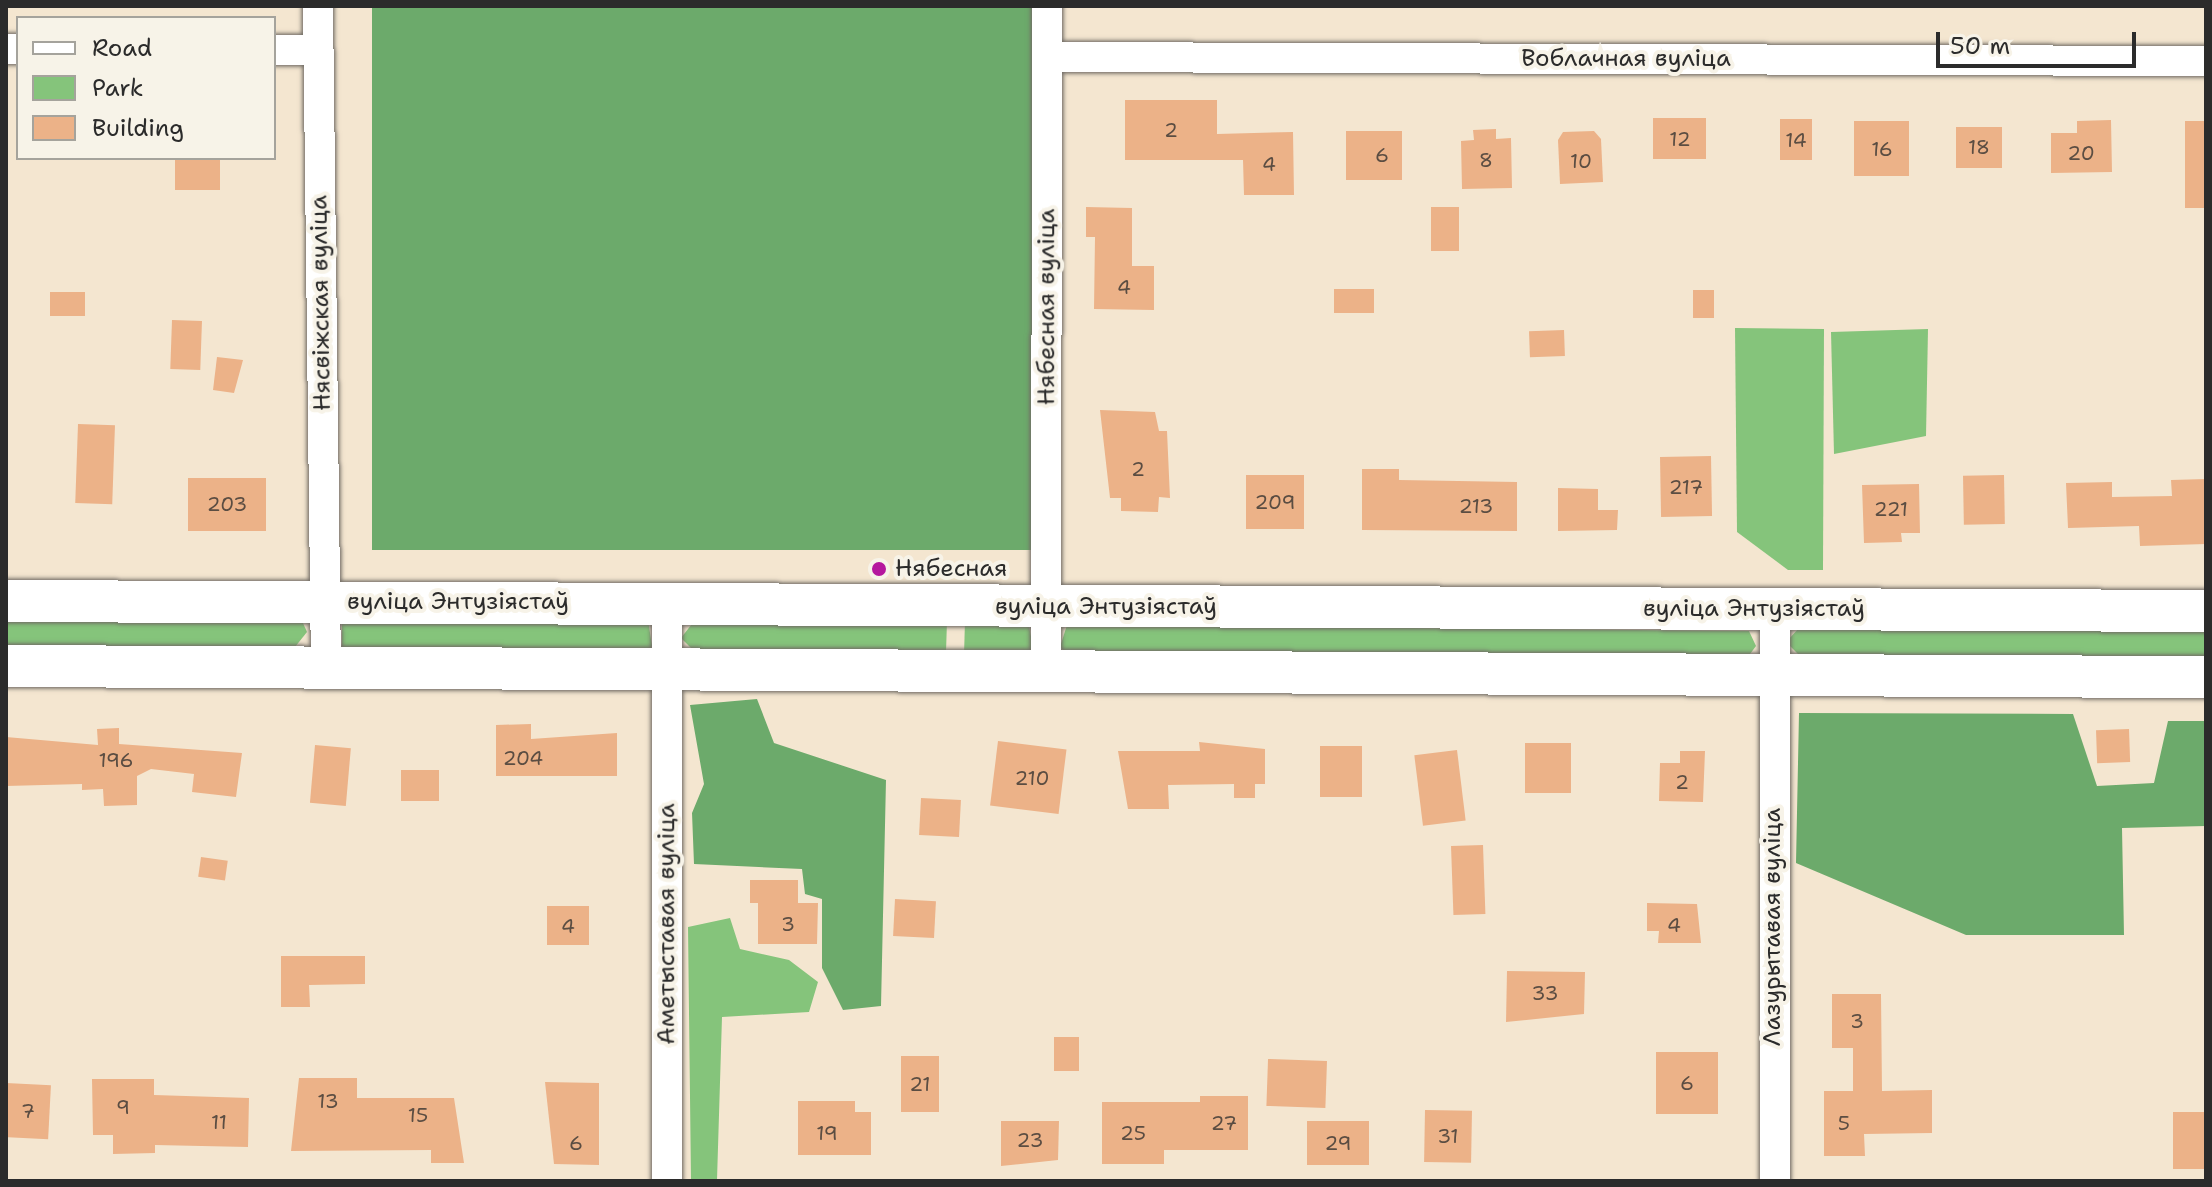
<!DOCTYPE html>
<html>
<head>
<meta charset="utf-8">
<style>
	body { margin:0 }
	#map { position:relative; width:2212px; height:1187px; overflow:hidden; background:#f4e6d0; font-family:"Shantell Sans",sans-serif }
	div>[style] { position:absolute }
	.green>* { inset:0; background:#85c47b }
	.forest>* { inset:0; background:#6caa6b; transform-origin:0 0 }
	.building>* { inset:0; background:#ecb288; transform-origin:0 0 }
	.roads { filter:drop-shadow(0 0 2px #716c65) drop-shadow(0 0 2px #716c65) }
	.street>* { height:30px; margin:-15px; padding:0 15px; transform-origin:15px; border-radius:15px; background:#fff }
	.secondary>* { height:42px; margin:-21px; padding:0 21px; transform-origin:21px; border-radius:21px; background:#fff }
	.dots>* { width:22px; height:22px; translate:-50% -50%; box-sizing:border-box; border:4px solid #f7f3e8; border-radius:50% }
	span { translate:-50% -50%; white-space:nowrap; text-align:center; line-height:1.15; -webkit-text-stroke:8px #f7f3e8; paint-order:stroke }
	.number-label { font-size:20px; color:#5b4d42 }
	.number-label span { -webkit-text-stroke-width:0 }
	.street-label { font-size:24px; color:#2b2b2b }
	.poi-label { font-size:24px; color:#2b2b2b }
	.left { translate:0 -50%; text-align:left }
	.frame { position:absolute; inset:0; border:8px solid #2b2b2b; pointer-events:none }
	.legend { position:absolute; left:16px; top:16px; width:260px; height:144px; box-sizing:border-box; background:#f7f3e8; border:2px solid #a5a39c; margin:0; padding:10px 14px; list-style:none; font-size:24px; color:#2b2b2b }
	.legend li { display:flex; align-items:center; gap:16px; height:40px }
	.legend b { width:40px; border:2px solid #a5a39c }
	.scale { position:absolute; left:1936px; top:32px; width:200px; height:36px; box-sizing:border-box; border:4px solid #2b2b2b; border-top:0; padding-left:10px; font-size:24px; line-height:28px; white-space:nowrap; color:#2b2b2b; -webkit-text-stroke:6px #f7f3e8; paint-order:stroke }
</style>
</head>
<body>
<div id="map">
	<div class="green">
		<div style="clip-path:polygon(1735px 328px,1824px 329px,1823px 570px,1788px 570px,1737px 532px)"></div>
		<div style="clip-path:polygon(1928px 329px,1926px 436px,1834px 454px,1831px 332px)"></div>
		<div style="clip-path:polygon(6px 615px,303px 623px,307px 632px,295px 647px,6px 648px)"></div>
		<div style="clip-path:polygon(342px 617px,648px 620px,652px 646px,647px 653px,342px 651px)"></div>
		<div style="clip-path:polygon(695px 620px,947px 621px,946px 652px,695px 652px,681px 638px)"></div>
		<div style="clip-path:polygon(965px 621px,1028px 621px,1033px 647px,1029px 655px,964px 655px)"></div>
		<div style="clip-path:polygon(1067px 625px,1749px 631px,1756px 646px,1747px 658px,1068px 654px,1060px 647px)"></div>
		<div style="clip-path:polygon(1800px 627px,2206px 630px,2206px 663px,1799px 655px,1786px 642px)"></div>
		<div style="clip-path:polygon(730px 918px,740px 949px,789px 960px,818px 982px,809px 1012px,722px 1017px,717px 1180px,691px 1181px,688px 927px)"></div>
	</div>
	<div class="forest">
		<div style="left:372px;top:6px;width:660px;height:544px"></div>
		<div style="clip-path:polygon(757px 699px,774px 743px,886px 780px,881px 1006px,843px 1010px,822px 968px,822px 899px,805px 894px,802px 869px,694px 864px,692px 813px,704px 784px,690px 705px)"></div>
		<div style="clip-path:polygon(1799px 713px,2073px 714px,2097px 786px,2154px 783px,2168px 721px,2206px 721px,2206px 826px,2122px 828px,2124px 935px,1966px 935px,1796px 863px)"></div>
	</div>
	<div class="building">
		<div style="clip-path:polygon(1125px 100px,1217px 100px,1217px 134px,1293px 132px,1294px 195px,1244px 195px,1243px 160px,1125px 160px)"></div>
		<div style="left:1706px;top:118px;width:41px;height:53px;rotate:90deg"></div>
		<div style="left:1780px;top:119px;width:32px;height:41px"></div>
		<div style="clip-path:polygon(2111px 120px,2112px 172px,2051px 173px,2051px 133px,2077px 133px,2077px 121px)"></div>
		<div style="left:1854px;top:121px;width:55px;height:55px"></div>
		<div style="left:2185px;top:121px;width:21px;height:87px"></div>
		<div style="left:1956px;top:127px;width:46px;height:41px"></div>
		<div style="clip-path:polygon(1496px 129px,1496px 139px,1511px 138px,1512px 188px,1462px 189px,1461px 141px,1474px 140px,1473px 130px)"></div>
		<div style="left:1346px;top:131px;width:56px;height:49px"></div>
		<div style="clip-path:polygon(1594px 131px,1601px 139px,1603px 182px,1560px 184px,1558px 140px,1563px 132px)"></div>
		<div style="left:175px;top:158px;width:45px;height:32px"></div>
		<div style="clip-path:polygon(1086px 207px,1132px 208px,1132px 266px,1154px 266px,1154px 310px,1094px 309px,1095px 237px,1086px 237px)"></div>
		<div style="left:1431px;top:207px;width:28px;height:44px"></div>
		<div style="left:1334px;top:289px;width:40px;height:24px"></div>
		<div style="left:1693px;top:290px;width:21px;height:28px"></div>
		<div style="left:50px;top:292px;width:35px;height:24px"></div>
		<div style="left:172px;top:320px;width:30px;height:49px;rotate:2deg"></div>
		<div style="left:1564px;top:330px;width:26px;height:35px;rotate:88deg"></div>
		<div style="clip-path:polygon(217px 357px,243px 360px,234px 393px,213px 390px)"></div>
		<div style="clip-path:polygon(1100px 410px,1155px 412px,1159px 431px,1167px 431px,1170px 498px,1159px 497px,1158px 512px,1121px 511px,1121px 498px,1110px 498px)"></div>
		<div style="left:78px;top:424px;width:37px;height:79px;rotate:2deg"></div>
		<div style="left:1711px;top:456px;width:60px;height:51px;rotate:89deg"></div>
		<div style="clip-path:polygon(1362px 469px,1399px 469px,1399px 480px,1517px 482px,1517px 531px,1362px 530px)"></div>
		<div style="left:1304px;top:475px;width:54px;height:58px;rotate:90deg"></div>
		<div style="left:2004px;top:475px;width:49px;height:41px;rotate:89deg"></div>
		<div style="left:188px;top:478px;width:78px;height:53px"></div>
		<div style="clip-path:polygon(2206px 479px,2206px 544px,2140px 546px,2139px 526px,2068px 528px,2066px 483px,2112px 482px,2112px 497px,2172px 496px,2171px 480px)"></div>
		<div style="clip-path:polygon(1919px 484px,1920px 533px,1901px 533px,1902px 542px,1864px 543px,1862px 485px)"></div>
		<div style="clip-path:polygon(1558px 488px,1598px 489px,1598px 510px,1618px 510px,1617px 530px,1558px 531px)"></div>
		<div style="clip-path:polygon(531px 724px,531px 739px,617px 733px,617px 776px,496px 776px,496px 725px)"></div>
		<div style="clip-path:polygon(119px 728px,119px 744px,242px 753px,236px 797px,192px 792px,194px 774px,151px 769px,137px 776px,137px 805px,104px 806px,103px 789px,82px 790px,82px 784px,6px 786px,6px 737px,98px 745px,97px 729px)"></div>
		<div style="left:2129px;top:729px;width:33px;height:33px;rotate:88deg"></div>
		<div style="left:998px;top:741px;width:69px;height:65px;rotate:7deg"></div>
		<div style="clip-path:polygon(1199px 742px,1265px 749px,1265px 784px,1255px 784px,1255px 798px,1234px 798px,1234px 784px,1168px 785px,1169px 809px,1128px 809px,1118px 751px,1200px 751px)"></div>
		<div style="left:1525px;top:743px;width:46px;height:50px"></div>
		<div style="left:315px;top:745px;width:36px;height:58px;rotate:5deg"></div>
		<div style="left:1320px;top:746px;width:42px;height:51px"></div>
		<div style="left:1457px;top:750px;width:71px;height:43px;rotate:83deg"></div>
		<div style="clip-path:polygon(1680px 751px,1705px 751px,1703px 802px,1659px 801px,1660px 763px,1680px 763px)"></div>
		<div style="left:401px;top:770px;width:38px;height:31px"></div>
		<div style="left:921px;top:798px;width:40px;height:37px;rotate:3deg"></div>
		<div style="left:1483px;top:845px;width:69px;height:32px;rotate:88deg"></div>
		<div style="left:201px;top:857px;width:27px;height:20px;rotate:8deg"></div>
		<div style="clip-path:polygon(750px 880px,798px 880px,798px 903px,818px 903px,817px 944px,758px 944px,758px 903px,750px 903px)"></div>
		<div style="left:895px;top:899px;width:41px;height:37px;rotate:3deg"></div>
		<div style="clip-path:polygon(1647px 903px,1697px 904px,1701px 943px,1658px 943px,1659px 931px,1647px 931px)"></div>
		<div style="left:547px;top:906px;width:42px;height:39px"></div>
		<div style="clip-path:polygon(281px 956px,365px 956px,365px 984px,309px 985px,310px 1007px,281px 1007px)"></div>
		<div style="clip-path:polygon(1507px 971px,1585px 972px,1584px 1014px,1506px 1022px)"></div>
		<div style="clip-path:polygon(1832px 994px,1881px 994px,1882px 1091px,1932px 1090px,1932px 1133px,1864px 1134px,1865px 1156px,1824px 1156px,1824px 1091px,1853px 1091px,1853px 1048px,1832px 1048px)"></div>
		<div style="left:1054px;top:1037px;width:25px;height:34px"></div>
		<div style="left:1656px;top:1052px;width:62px;height:62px"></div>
		<div style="left:901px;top:1056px;width:38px;height:56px"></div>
		<div style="left:1327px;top:1061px;width:47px;height:59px;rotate:92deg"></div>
		<div style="clip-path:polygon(299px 1078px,357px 1078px,357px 1098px,454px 1098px,464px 1163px,431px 1163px,431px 1150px,291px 1151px)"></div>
		<div style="clip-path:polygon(92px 1079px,154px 1079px,154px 1095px,249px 1098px,248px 1147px,155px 1145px,155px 1153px,113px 1154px,113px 1135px,93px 1135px)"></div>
		<div style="clip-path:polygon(545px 1082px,599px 1083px,599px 1165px,554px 1164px)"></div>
		<div style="left:6px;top:1083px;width:45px;height:54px;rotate:3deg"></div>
		<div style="clip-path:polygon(1200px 1096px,1248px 1096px,1248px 1150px,1164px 1150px,1164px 1164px,1102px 1164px,1102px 1102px,1200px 1102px)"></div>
		<div style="clip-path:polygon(798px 1101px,855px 1101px,855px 1112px,871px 1112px,871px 1155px,798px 1155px)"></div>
		<div style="left:1425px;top:1110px;width:47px;height:52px;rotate:1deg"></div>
		<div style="left:2173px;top:1112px;width:33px;height:57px"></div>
		<div style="clip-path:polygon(1001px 1121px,1059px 1121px,1058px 1160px,1001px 1166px)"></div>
		<div style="left:1307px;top:1121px;width:62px;height:44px"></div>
	</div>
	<div class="roads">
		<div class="street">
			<div style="left:318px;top:6px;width:661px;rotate:89.31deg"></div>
			<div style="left:6px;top:49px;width:12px"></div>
			<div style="left:274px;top:50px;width:42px"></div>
			<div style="left:1047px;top:57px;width:1159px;rotate:0.2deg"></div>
			<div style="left:1775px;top:609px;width:572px;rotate:90deg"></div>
			<div style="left:1046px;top:670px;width:664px;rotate:-89.91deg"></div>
			<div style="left:667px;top:1181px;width:578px;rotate:-90deg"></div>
		</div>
		<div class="secondary">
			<div style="left:6px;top:601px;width:2200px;rotate:0.26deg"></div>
			<div style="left:6px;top:666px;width:2200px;rotate:0.29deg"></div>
		</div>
	</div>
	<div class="dots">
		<div style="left:879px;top:569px;background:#b5179e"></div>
	</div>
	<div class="number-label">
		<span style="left:1171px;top:130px">2</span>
		<span style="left:1680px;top:139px">12</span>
		<span style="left:1796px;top:140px">14</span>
		<span style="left:1979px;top:147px">18</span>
		<span style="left:1882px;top:149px">16</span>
		<span style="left:2081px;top:153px">20</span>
		<span style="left:1382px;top:155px">6</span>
		<span style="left:1486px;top:160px">8</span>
		<span style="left:1581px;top:161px">10</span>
		<span style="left:1269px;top:164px">4</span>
		<span style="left:1124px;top:287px">4</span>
		<span style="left:1138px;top:469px">2</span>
		<span style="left:1686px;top:487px">217</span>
		<span style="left:1275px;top:502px">209</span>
		<span style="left:227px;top:504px">203</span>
		<span style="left:1476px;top:506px">213</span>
		<span style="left:1891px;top:509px">221</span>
		<span style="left:523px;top:758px">204</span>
		<span style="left:116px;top:760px">196</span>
		<span style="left:1032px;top:778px">210</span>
		<span style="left:1682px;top:782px">2</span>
		<span style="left:788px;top:924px">3</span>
		<span style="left:1674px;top:925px">4</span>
		<span style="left:568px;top:926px">4</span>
		<span style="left:1545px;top:993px">33</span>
		<span style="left:1857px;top:1021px">3</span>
		<span style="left:1687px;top:1083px">6</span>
		<span style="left:920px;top:1084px">21</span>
		<span style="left:328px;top:1101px">13</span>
		<span style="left:123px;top:1107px">9</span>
		<span style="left:28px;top:1111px">7</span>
		<span style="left:418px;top:1115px">15</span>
		<span style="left:219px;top:1122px">11</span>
		<span style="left:1224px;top:1123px">27</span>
		<span style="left:1844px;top:1123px">5</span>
		<span style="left:827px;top:1133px">19</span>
		<span style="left:1133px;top:1133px">25</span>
		<span style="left:1448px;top:1136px">31</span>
		<span style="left:1030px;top:1140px">23</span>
		<span style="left:576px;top:1143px">6</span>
		<span style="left:1338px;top:1143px">29</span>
	</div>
	<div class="street-label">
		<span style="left:1626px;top:59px">Воблачная вуліца</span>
		<span style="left:321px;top:303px;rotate:-91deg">Нясвіжская вуліца</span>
		<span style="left:1047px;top:307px;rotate:-90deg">Нябесная вуліца</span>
		<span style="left:458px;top:602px">вуліца Энтузіястаў</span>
		<span style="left:1106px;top:607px">вуліца Энтузіястаў</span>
		<span style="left:1754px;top:609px">вуліца Энтузіястаў</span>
		<span style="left:667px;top:924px;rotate:-90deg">Аметыставая вуліца</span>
		<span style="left:1773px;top:927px;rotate:-90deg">Лазурытавая вуліца</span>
	</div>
	<div class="poi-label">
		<span class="left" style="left:895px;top:569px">Нябесная</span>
	</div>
	<div class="frame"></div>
	<ul class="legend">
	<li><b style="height:10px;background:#fff"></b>Road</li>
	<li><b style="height:22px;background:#85c47b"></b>Park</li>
	<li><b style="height:22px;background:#ecb288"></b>Building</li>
	</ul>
	<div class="scale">50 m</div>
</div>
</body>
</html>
